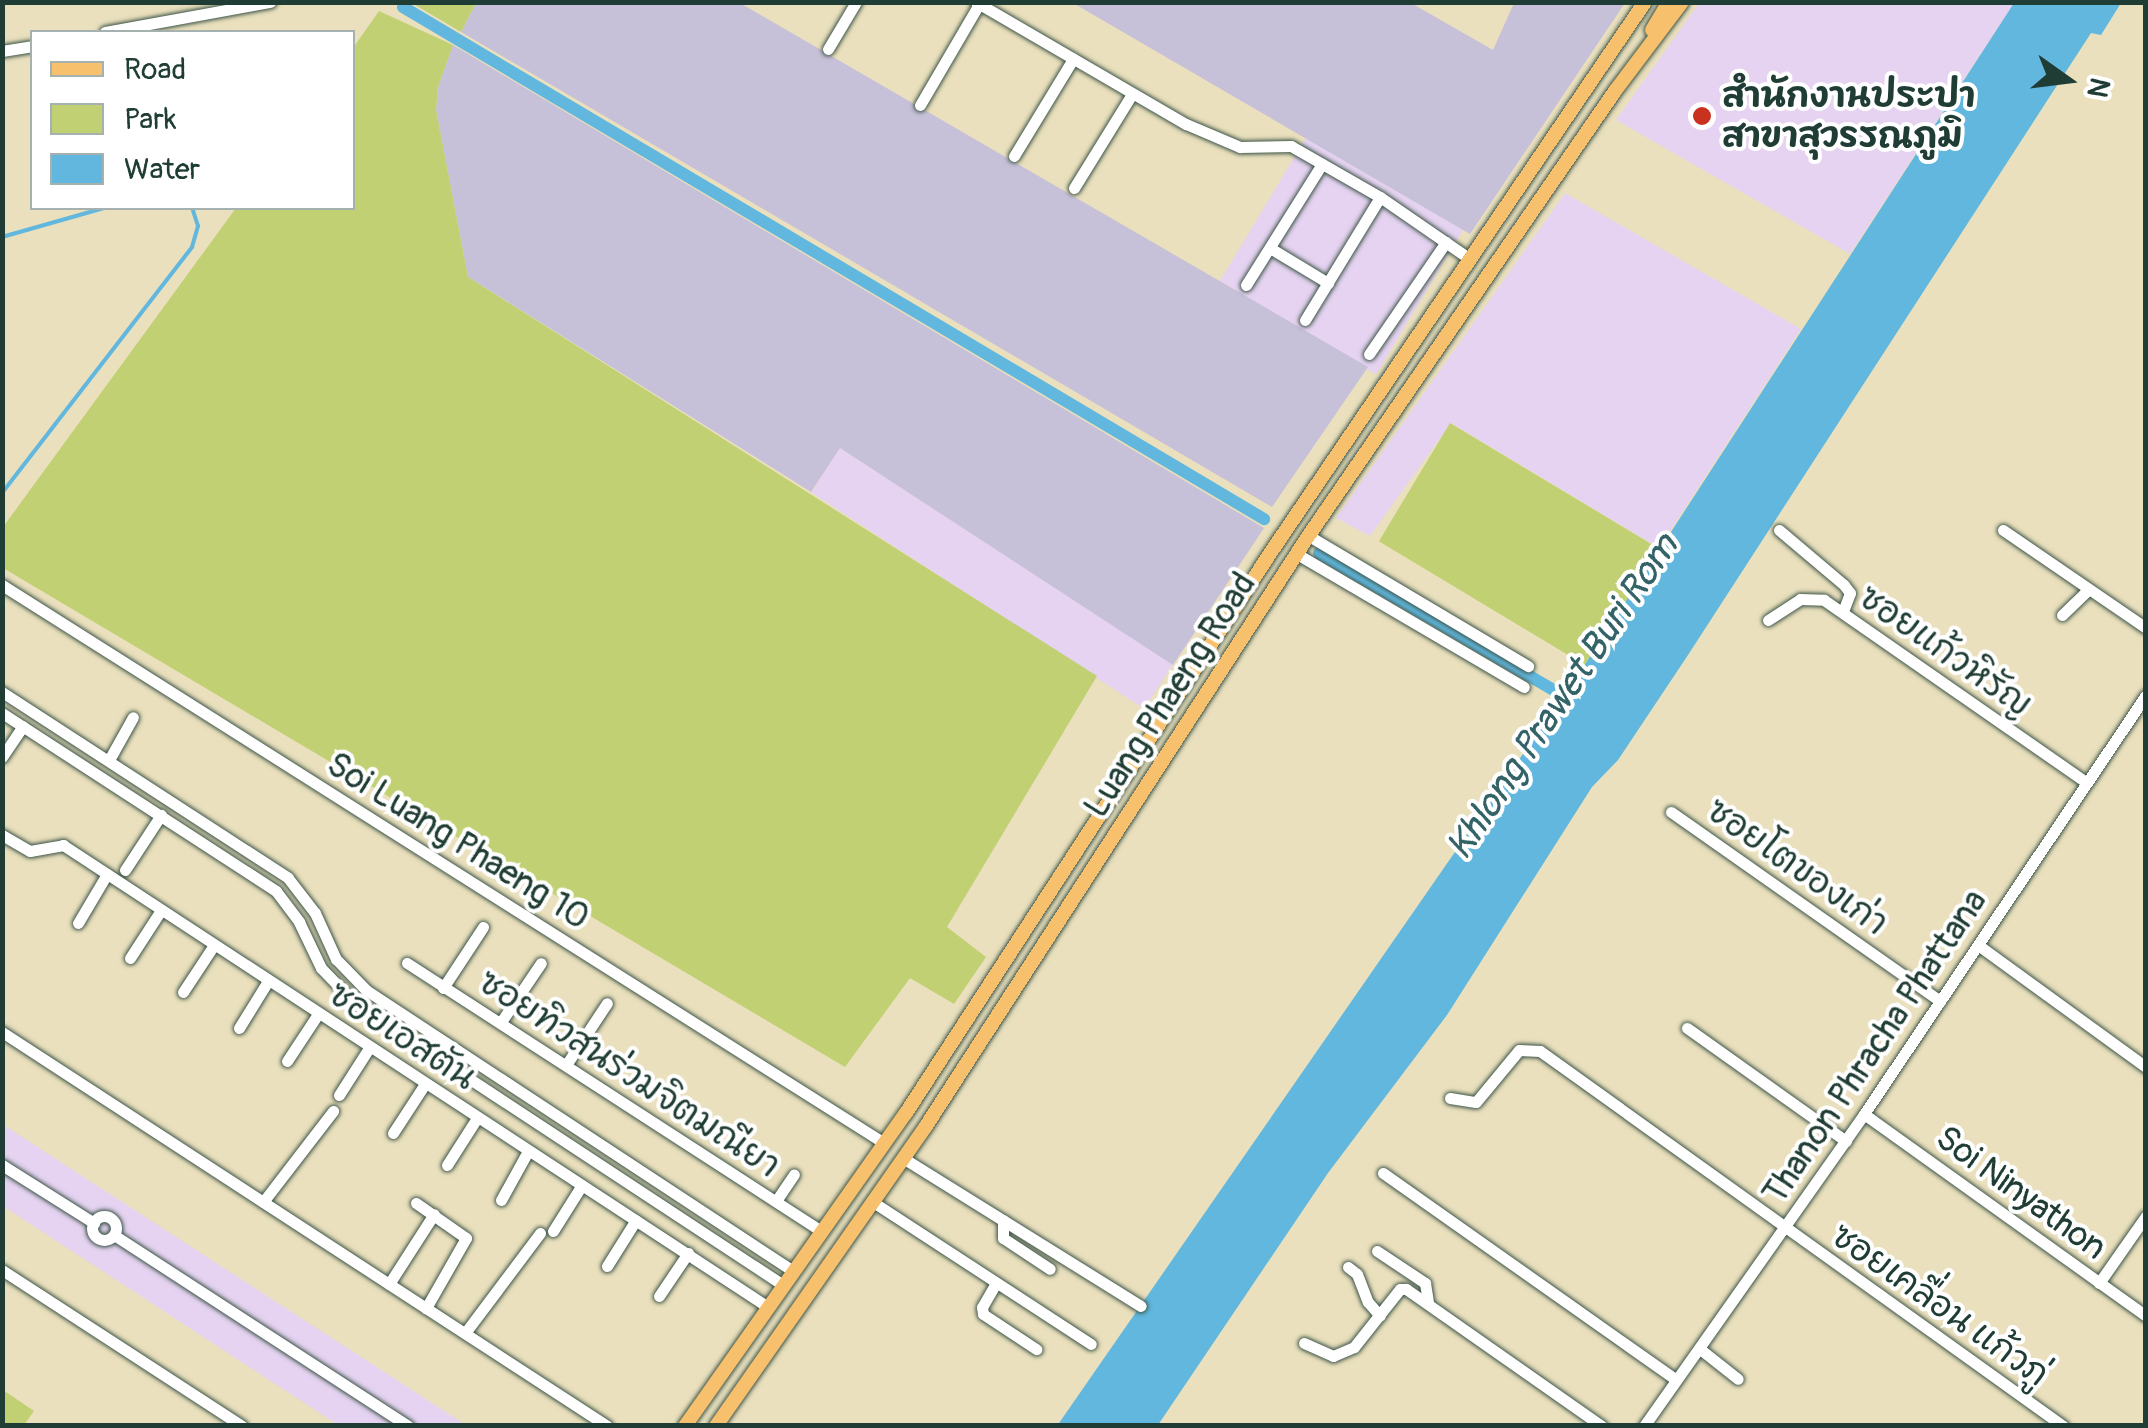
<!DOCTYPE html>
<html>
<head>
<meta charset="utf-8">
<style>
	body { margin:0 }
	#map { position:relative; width:2148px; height:1428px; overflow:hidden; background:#eae0bd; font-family:Pangolin,"Playpen Sans Thai",sans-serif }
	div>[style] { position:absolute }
	.built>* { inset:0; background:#e5d3f1; transform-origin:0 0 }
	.industrial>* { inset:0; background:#c7c0d9 }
	.green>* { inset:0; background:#c0d073; transform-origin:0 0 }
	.water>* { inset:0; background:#61b7de }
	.stream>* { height:4px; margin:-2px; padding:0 2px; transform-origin:2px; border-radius:2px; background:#61b7de }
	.canal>* { height:12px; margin:-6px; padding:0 6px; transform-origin:6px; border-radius:6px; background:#61b7de }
	.roads { filter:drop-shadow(0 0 2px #3d5549) drop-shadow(0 0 2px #3d5549) }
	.minor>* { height:11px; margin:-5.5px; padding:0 5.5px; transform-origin:5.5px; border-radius:5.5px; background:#fff }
	.minor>.ring { margin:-5.5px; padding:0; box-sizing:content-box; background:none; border:11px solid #fff; border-radius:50% }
	.major>* { height:14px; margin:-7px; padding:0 7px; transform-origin:7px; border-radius:7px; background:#f7c06c }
	.dots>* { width:28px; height:28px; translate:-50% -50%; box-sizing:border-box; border:5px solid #fff; border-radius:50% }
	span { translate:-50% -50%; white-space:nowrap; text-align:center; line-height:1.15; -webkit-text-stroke:8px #fff; paint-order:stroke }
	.poi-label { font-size:35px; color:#1f3d34; font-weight:700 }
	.left { translate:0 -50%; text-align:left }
	.street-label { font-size:35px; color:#1f3d34 }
	.water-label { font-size:38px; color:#336267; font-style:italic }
	.frame { position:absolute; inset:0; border:5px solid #1f3d34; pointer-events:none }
	.legend { position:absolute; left:30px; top:30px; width:325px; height:180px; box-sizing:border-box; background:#fff; border:2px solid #a5b1ae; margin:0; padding:12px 18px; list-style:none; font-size:30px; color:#1f3d34 }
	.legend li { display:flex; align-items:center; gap:20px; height:50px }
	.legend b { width:50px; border:2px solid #a5b1ae }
	.north { position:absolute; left:2018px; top:30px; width:100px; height:100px; -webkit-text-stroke:8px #fff; paint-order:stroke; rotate:104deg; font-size:28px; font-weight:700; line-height:40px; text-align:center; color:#1f3d34 }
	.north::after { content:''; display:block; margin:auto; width:35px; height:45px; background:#1f3d34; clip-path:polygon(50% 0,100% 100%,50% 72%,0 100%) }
</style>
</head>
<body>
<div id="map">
	<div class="built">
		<div style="clip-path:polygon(1699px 3px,2014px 3px,1850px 254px,1616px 120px)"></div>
		<div style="left:1307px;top:136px;width:182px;height:169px;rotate:31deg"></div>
		<div style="clip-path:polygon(1565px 193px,1801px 329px,1659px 548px,1451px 423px,1370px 536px,1336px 518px)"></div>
		<div style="left:840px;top:448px;width:397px;height:53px;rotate:33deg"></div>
		<div style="clip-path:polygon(2px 1124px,466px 1425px,338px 1425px,3px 1206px)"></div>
	</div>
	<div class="industrial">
		<div style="clip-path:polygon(476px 3px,740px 3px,1368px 367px,1272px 507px,461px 32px)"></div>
		<div style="clip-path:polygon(1073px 3px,1411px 3px,1493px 50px,1514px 3px,1625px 3px,1470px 234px)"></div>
		<div style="clip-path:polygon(453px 45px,1264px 528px,1173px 665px,840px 448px,811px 492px,468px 277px,436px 110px,438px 87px)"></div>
	</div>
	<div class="green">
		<div style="clip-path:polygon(412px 3px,476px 3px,461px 32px)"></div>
		<div style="clip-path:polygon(379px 11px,453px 45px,438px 87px,436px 110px,468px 277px,1097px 676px,947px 927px,986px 957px,954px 1004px,910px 978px,845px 1067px,3px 568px,3px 527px,236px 208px,352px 208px,353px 48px)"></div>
		<div style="left:1450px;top:423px;width:244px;height:138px;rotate:31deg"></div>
		<div style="clip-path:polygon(3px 1390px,34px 1411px,24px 1425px,3px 1425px)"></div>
	</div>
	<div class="water">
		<div style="clip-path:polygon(2014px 3px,2121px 3px,2101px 35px,2091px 33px,1688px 655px,1618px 760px,1592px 787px,1447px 1015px,1328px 1173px,1158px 1425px,1057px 1426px,1586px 663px)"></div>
	</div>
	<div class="stream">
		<div style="left:2px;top:237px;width:106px;rotate:-15.9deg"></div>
		<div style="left:2px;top:493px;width:311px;rotate:-52.3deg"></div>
		<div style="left:192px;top:247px;width:22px;rotate:-74deg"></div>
		<div style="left:198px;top:226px;width:19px;rotate:-108deg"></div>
	</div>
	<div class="canal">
		<div style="left:403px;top:7px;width:1002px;rotate:30.74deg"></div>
		<div style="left:1319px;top:553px;width:298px;rotate:30.3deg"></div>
	</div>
	<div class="roads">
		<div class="minor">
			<div style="left:976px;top:2px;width:243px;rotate:30.2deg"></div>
			<div style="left:1186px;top:124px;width:59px;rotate:23.1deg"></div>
			<div style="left:1240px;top:147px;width:51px;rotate:-1.1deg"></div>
			<div style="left:1291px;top:146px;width:103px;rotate:29.8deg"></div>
			<div style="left:1380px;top:197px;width:109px;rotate:34.6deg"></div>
			<div style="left:105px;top:32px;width:168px;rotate:-10.3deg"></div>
			<div style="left:828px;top:49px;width:55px;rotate:-59.2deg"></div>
			<div style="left:2px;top:51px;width:30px;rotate:-9deg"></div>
			<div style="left:920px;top:105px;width:117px;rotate:-59.7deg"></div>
			<div style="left:1014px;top:156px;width:114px;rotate:-58.7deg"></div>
			<div style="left:1074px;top:188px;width:110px;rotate:-58.3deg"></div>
			<div style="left:1270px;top:248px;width:68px;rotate:31.1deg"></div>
			<div style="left:1246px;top:285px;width:143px;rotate:-57.9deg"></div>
			<div style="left:1305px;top:320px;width:144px;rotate:-58.6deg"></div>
			<div style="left:1369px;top:354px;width:136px;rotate:-55.5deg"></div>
			<div style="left:1779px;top:530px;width:85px;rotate:40.2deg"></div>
			<div style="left:1844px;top:585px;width:10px;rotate:53deg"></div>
			<div style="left:1850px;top:593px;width:19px;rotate:111deg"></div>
			<div style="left:2003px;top:530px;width:173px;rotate:34.4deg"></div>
			<div style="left:1309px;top:536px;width:255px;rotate:30.7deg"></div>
			<div style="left:1297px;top:554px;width:263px;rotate:30.4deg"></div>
			<div style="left:2px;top:585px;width:1044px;rotate:32.32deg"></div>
			<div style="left:2062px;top:615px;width:37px;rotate:-44deg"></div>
			<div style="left:1768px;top:620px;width:38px;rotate:-33deg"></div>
			<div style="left:1800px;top:599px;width:24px;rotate:2deg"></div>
			<div style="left:1824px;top:600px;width:319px;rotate:34.8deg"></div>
			<div style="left:2px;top:692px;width:341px;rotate:33deg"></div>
			<div style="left:288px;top:878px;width:44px;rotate:52.4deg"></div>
			<div style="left:315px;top:913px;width:51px;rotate:65.5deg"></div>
			<div style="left:336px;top:959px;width:43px;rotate:45.9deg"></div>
			<div style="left:366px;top:990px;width:511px;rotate:33.35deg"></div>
			<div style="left:2px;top:713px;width:327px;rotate:33deg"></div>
			<div style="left:276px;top:891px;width:39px;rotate:53deg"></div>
			<div style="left:299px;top:922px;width:51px;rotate:64.4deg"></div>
			<div style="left:321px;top:968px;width:50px;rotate:45.8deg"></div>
			<div style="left:356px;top:1004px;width:511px;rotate:33.35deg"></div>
			<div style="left:2px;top:757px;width:37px;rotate:-56deg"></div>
			<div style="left:109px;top:760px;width:49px;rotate:-60.8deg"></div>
			<div style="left:1671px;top:812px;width:329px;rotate:35.1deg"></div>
			<div style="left:2px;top:835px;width:32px;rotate:30deg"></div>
			<div style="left:30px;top:851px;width:34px;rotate:-10deg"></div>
			<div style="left:63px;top:845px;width:843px;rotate:33.24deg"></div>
			<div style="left:125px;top:870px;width:66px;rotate:-56.8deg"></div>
			<div style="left:78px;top:923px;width:57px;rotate:-59.4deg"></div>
			<div style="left:1978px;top:945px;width:208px;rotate:36deg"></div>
			<div style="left:130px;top:958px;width:57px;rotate:-57.1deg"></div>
			<div style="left:407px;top:963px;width:494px;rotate:32.9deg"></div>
			<div style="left:443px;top:988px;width:73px;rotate:-56.7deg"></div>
			<div style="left:183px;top:992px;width:56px;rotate:-56.6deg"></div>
			<div style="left:501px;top:1022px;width:71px;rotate:-55.9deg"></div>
			<div style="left:239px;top:1028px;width:55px;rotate:-58.3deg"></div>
			<div style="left:1687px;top:1028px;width:195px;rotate:35.4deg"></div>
			<div style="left:2px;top:1032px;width:722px;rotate:33.07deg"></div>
			<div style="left:287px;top:1061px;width:56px;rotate:-56.6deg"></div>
			<div style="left:566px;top:1065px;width:74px;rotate:-56.5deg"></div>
			<div style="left:339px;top:1095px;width:56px;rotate:-57.4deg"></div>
			<div style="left:1450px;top:1098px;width:26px;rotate:9deg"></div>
			<div style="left:1476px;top:1102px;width:67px;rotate:-50.4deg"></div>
			<div style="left:1519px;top:1050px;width:21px;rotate:3deg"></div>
			<div style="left:1540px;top:1051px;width:644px;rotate:35.64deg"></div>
			<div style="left:1864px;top:1114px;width:347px;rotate:35.6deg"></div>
			<div style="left:393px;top:1133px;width:59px;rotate:-56.9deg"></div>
			<div style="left:903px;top:1158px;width:280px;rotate:31.9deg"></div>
			<div style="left:2px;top:1165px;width:109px;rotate:32.2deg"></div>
			<div style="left:447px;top:1165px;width:56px;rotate:-57.4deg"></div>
			<div style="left:1383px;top:1173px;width:357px;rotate:35.2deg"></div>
			<div style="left:501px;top:1200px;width:56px;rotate:-61.1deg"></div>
			<div style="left:776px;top:1201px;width:32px;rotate:-56deg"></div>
			<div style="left:263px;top:1202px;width:115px;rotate:-52.4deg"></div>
			<div style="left:873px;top:1202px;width:260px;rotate:33.1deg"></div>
			<div style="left:416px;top:1203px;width:61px;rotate:35deg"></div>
			<div style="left:466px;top:1238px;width:81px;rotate:119.7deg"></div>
			<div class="ring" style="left:92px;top:1216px;width:13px;height:13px"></div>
			<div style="left:1003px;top:1220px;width:18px;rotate:90deg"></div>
			<div style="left:1003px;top:1238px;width:56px;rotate:33.4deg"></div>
			<div style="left:553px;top:1231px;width:54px;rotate:-57.8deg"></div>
			<div style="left:114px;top:1235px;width:351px;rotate:33deg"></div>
			<div style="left:1377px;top:1251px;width:58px;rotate:33.7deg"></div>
			<div style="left:1425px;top:1283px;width:19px;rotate:81deg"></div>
			<div style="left:607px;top:1266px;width:54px;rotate:-57.8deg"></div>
			<div style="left:1348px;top:1267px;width:11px;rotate:38deg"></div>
			<div style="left:1357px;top:1274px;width:30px;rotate:69deg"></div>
			<div style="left:1368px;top:1302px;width:18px;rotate:49deg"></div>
			<div style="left:2px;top:1270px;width:286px;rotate:33deg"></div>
			<div style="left:996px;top:1283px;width:28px;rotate:120deg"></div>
			<div style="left:982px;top:1307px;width:7px;rotate:82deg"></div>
			<div style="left:983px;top:1314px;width:64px;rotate:33.4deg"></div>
			<div style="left:2099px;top:1283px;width:82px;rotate:-55deg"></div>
			<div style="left:389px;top:1284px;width:83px;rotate:-57.3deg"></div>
			<div style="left:659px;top:1296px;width:52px;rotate:-56deg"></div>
			<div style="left:465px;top:1333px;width:125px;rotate:-53.1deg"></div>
			<div style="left:1304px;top:1343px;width:32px;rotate:24deg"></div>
			<div style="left:1333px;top:1356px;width:23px;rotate:-23deg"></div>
			<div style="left:1354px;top:1347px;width:74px;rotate:-51.6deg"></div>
			<div style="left:1400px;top:1289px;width:6px"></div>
			<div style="left:1406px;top:1289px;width:239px;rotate:35deg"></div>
			<div style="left:1700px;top:1349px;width:48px;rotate:38.3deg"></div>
			<div style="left:1644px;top:1426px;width:382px;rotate:-54.8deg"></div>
			<div style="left:1864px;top:1114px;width:505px;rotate:-56.06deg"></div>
		</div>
		<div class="major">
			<div style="left:1652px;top:30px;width:33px;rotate:-59deg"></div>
			<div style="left:685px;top:1426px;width:383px;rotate:-54.8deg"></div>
			<div style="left:906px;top:1113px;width:666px;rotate:-56.95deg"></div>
			<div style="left:1269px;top:555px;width:669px;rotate:-55.79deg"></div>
			<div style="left:716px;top:1426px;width:366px;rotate:-55deg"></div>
			<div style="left:926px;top:1126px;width:701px;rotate:-57.06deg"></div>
			<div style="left:1307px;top:538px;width:543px;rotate:-55.43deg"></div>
			<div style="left:1615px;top:91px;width:111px;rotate:-53deg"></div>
		</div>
	</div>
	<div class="dots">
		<div style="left:1702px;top:116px;background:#c8321e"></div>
	</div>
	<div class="poi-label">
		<span class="left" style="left:1722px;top:116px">สำนักงานประปา<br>สาขาสุวรรณภูมิ</span>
	</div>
	<div class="street-label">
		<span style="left:1945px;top:651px;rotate:35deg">ซอยแก้วหิรัญ</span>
		<span style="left:1170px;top:695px;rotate:-57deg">Luang Phaeng Road</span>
		<span style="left:458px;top:841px;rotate:32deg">Soi Luang Phaeng 10</span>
		<span style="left:1797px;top:867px;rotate:35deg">ซอยโตของเก่า</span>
		<span style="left:402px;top:1036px;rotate:33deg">ซอยเอสตัน</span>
		<span style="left:1875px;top:1047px;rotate:-56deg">Thanon Phracha Phattana</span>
		<span style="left:629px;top:1074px;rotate:33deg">ซอยทิวสนร่วมจิตมณียา</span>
		<span style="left:2021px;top:1193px;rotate:36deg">Soi Ninyathon</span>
		<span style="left:1940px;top:1305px;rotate:35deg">ซอยเคลื่อน แก้วภู่</span>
	</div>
	<div class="water-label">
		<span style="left:1563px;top:697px;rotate:-56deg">Khlong Prawet Buri Rom</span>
	</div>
	<div class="frame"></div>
	<ul class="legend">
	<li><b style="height:12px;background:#f7c06c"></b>Road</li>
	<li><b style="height:28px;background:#c0d073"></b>Park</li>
	<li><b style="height:28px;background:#61b7de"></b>Water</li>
	</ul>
	<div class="north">N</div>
</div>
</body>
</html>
